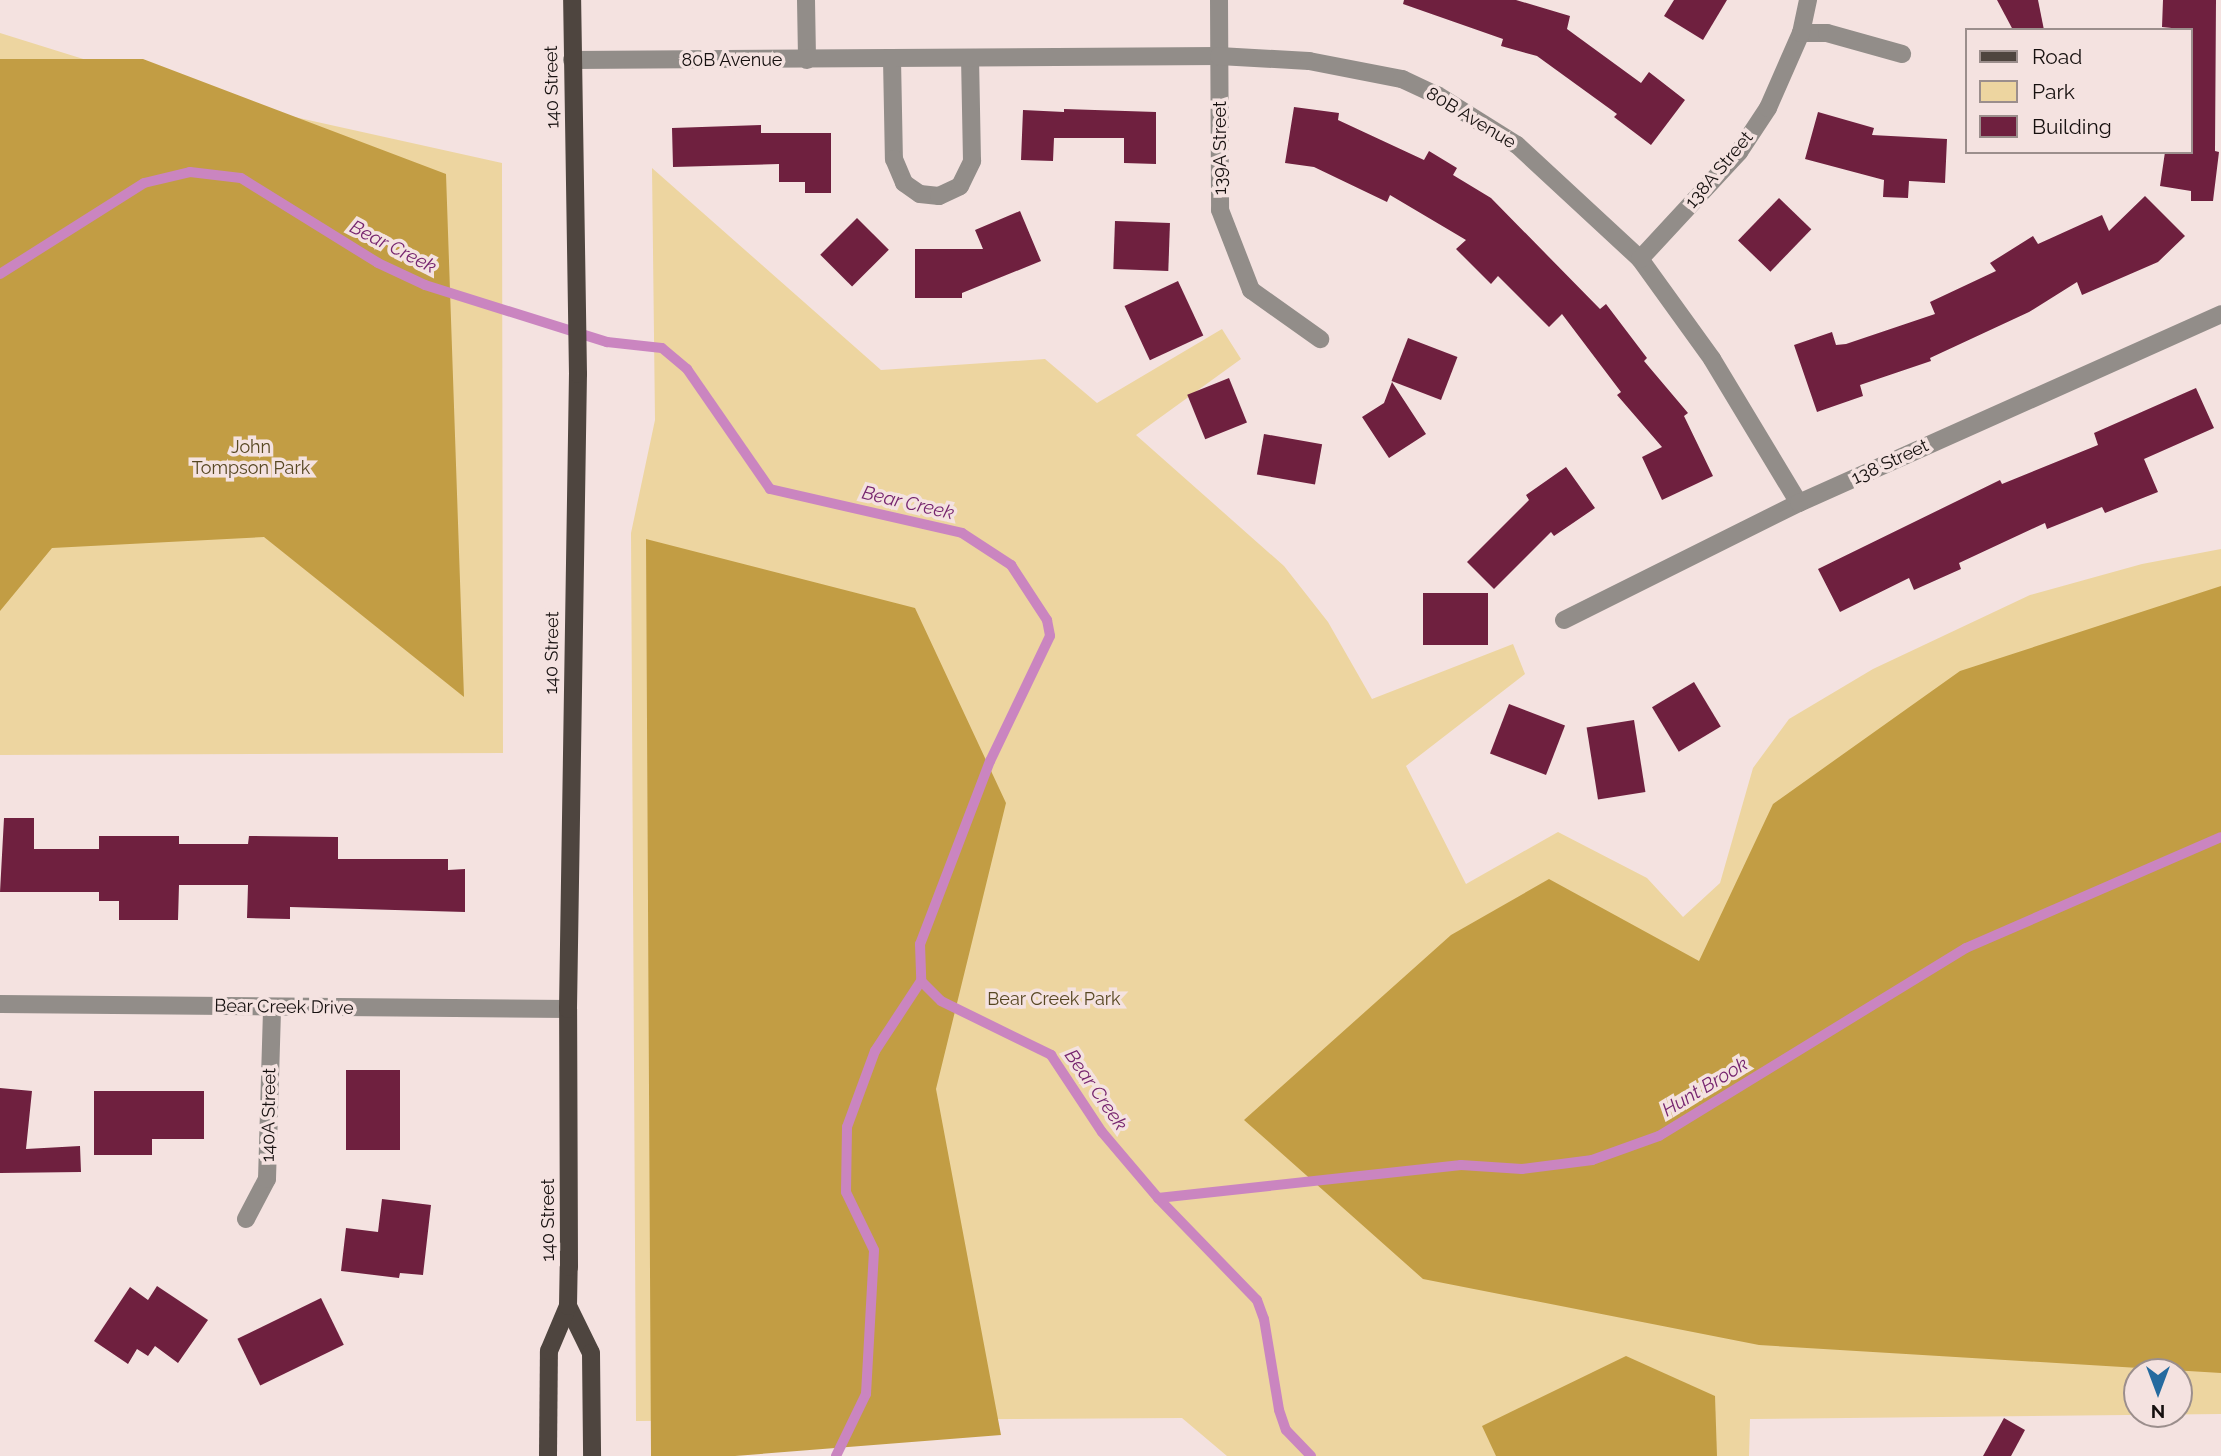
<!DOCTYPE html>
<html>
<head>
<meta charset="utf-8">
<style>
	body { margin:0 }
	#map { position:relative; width:2221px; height:1456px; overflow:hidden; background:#f4e2e0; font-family:Raleway,sans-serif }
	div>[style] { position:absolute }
	.green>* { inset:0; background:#edd5a0 }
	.forest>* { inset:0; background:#c29d44 }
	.stream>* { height:10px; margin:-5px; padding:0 5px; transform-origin:5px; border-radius:5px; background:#ca85c0 }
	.building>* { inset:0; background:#6f203f; transform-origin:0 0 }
	.minor>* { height:18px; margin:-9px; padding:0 9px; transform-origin:9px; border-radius:9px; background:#928d89 }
	.major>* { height:18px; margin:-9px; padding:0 9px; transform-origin:9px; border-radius:9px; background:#4e453f }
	span { translate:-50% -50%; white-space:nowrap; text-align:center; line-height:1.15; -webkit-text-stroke:7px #f4e2e0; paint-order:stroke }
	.street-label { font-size:18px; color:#16100f }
	.park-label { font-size:18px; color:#574722 }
	.water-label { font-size:19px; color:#76246e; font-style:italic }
	.legend { position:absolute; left:1965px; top:28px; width:228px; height:126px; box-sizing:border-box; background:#f4e2e0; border:2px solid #9b8e8c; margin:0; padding:9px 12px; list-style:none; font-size:21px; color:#16100f }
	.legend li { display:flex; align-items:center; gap:14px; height:35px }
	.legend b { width:35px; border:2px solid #9b8e8c }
	.north { position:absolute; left:2123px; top:1358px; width:70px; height:70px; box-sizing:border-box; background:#f4e2e0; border:2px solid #9b8e8c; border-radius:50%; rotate:180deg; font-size:19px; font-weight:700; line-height:28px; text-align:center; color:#16100f }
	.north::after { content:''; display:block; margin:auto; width:24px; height:32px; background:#256a9f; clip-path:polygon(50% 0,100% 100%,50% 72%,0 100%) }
</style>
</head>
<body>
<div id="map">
	<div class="green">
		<div style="clip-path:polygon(0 33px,205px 97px,502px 163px,503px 753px,0 755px)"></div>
		<div style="clip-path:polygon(evenodd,652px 168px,881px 370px,1045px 359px,1097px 403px,1222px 329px,1241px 359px,1136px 435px,1284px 566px,1328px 622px,1372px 699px,1513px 644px,1525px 674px,1406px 766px,1466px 884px,1558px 832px,1647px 878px,1683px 917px,1720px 883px,1753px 768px,1789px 719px,1873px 669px,2030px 595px,2142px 564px,2221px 549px,2221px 1414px,1750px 1419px,1749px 1456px,1227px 1456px,1182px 1418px,636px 1421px,631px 533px,655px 420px,652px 168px,2137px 1372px,2179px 1372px,2179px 1414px,2137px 1414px,2137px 1372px)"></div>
	</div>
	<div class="forest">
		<div style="clip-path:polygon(0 59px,143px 59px,446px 174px,464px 697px,264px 537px,52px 548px,0 611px)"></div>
		<div style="clip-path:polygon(646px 539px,915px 608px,1006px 803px,936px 1089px,1001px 1435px,735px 1456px,651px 1456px)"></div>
		<div style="clip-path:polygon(2221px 586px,2221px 1373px,1759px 1345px,1423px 1279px,1244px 1120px,1451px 935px,1549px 879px,1699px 961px,1773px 804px,1960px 671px)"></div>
		<div style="clip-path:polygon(1626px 1356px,1715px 1396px,1717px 1456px,1496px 1456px,1482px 1426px)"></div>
	</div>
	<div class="stream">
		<div style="left:0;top:274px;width:170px;rotate:-32.3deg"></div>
		<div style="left:144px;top:183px;width:47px;rotate:-13.4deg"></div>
		<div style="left:190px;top:172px;width:51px;rotate:6.7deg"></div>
		<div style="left:241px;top:178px;width:161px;rotate:31.8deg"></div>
		<div style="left:378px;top:263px;width:52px;rotate:25.1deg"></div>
		<div style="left:425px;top:285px;width:191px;rotate:17.4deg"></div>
		<div style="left:607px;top:342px;width:55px;rotate:6.2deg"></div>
		<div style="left:662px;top:348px;width:33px;rotate:40deg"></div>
		<div style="left:687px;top:369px;width:146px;rotate:55.3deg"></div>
		<div style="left:770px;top:489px;width:197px;rotate:12.9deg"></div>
		<div style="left:962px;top:533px;width:59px;rotate:33.1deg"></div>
		<div style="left:1011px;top:565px;width:66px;rotate:56.8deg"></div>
		<div style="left:1047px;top:620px;width:16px;rotate:79deg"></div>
		<div style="left:1050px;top:636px;width:139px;rotate:115.6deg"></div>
		<div style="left:990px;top:761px;width:196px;rotate:110.9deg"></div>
		<div style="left:920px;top:944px;width:37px;rotate:88deg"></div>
		<div style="left:921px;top:981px;width:28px;rotate:45deg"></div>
		<div style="left:941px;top:1001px;width:123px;rotate:26.1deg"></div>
		<div style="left:1051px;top:1055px;width:92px;rotate:56.5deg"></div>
		<div style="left:1102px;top:1132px;width:87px;rotate:49.7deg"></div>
		<div style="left:1158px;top:1198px;width:142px;rotate:45.9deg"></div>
		<div style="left:1257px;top:1300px;width:20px;rotate:70deg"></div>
		<div style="left:1264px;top:1319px;width:92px;rotate:80.6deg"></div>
		<div style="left:1279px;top:1410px;width:21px;rotate:71deg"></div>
		<div style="left:1286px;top:1430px;width:36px;rotate:46deg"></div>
		<div style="left:1158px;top:1198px;width:305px;rotate:-6.2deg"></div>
		<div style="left:1461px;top:1165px;width:61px;rotate:3.8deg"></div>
		<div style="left:1522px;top:1169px;width:71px;rotate:-7.3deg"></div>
		<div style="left:1592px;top:1160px;width:71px;rotate:-19.7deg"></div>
		<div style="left:1659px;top:1136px;width:360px;rotate:-31.5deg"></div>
		<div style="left:1966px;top:948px;width:278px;rotate:-23.5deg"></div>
		<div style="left:836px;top:1456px;width:69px;rotate:-64.2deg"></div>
		<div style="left:866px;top:1394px;width:144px;rotate:-86.8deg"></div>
		<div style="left:874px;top:1250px;width:64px;rotate:-115.8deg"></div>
		<div style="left:846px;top:1192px;width:65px;rotate:-89.1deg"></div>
		<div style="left:847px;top:1127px;width:81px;rotate:-69.8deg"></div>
		<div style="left:875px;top:1051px;width:84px;rotate:-56.7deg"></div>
	</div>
	<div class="building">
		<div style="clip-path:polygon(1404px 0,1516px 0,1570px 16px,1567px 29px,1641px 83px,1649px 72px,1685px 100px,1651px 145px,1614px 117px,1617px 114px,1537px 56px,1501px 46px,1503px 39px,1403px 4px)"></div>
		<div style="clip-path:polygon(1674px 0,1727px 0,1703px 40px,1664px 16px)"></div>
		<div style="clip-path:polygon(1997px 0,2038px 0,2044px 30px,2013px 30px)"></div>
		<div style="clip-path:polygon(2163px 0,2216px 0,2215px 151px,2219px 152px,2213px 201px,2191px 201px,2191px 191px,2160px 186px,2165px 152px,2191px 152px,2191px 30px,2162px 27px)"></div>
		<div style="clip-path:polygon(1294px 107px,1339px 113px,1338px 120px,1424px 160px,1429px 151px,1457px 168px,1453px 175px,1491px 198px,1600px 309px,1606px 304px,1647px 358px,1644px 361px,1688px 413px,1684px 416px,1713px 476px,1662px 500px,1642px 457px,1662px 447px,1617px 395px,1621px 392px,1562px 314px,1549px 327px,1498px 276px,1491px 284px,1456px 249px,1466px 240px,1390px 195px,1387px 202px,1314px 167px,1285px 163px)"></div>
		<div style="clip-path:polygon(1064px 109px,1156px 112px,1156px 164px,1124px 163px,1124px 138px,1054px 138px,1053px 161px,1021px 160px,1023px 110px,1064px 112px)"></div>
		<div style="clip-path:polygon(1818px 112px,1874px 128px,1872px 135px,1947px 139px,1945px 183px,1909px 181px,1908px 198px,1883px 197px,1884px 180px,1805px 159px)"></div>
		<div style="clip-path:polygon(761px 125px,761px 133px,831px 133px,831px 193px,805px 193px,805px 182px,779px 182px,779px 164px,673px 167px,672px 128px)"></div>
		<div style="clip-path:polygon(2145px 196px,2185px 236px,2158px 262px,2082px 295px,2077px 282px,2029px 312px,1930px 358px,1931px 361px,1860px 385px,1863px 396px,1817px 412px,1794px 345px,1832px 332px,1836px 345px,1846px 344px,1935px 314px,1930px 302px,1996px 271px,1990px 263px,2033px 236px,2038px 244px,2102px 215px,2109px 231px)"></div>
		<div style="left:1779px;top:198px;width:45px;height:59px;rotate:44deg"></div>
		<div style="clip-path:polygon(1020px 211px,1041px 261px,962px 293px,962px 298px,915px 298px,915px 249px,983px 249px,975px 230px)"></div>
		<div style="left:857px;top:218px;width:45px;height:52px;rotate:45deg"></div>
		<div style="left:1115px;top:221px;width:55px;height:48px;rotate:2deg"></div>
		<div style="left:1178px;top:281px;width:60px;height:59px;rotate:65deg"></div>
		<div style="left:1408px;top:338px;width:53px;height:46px;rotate:21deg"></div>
		<div style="left:1229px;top:378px;width:48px;height:45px;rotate:68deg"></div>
		<div style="clip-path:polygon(1392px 382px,1426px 434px,1389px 458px,1362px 417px,1384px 403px)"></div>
		<div style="clip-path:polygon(2196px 388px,2214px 428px,2144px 459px,2158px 492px,2105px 513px,2102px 507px,2047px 529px,2045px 523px,1959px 563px,1961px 569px,1914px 590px,1909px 578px,1840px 612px,1818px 569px,2000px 480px,2002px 484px,2098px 445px,2094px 433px)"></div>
		<div style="left:1264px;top:434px;width:59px;height:41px;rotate:10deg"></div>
		<div style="clip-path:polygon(1566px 467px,1595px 508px,1554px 536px,1551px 532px,1494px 589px,1467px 562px,1529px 500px,1526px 495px)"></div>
		<div style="left:1423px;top:593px;width:65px;height:52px"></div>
		<div style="left:1694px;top:682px;width:52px;height:49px;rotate:59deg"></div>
		<div style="left:1509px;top:704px;width:60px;height:53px;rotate:21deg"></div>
		<div style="left:1634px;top:720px;width:73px;height:48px;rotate:81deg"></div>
		<div style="clip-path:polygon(4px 818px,34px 818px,34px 849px,99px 849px,99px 836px,179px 836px,179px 844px,248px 844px,249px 836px,338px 837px,338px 859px,448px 859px,448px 870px,465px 869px,465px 912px,290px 907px,290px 919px,247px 918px,248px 885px,179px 885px,178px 920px,119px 920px,119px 901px,99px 901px,99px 892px,0 892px)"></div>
		<div style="left:346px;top:1070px;width:54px;height:80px"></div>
		<div style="clip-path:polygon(0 1088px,32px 1091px,26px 1149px,80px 1146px,81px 1172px,0 1173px)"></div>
		<div style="clip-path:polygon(94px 1091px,204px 1091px,204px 1139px,152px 1139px,152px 1155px,94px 1155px)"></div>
		<div style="clip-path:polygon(382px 1199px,431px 1205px,423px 1275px,400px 1273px,399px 1278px,341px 1271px,346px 1228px,378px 1232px)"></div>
		<div style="clip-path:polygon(157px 1286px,208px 1320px,178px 1363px,155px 1346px,148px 1356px,137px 1349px,128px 1364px,94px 1341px,130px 1287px,148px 1300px)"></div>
		<div style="left:321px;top:1298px;width:52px;height:93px;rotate:64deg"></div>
		<div style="clip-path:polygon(2004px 1418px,2025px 1430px,2011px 1456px,1983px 1456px)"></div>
	</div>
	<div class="minor">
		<div style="left:806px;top:0;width:60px;rotate:89deg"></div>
		<div style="left:1219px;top:0;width:210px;rotate:89.7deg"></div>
		<div style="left:1220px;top:210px;width:86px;rotate:68.8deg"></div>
		<div style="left:1251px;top:290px;width:85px;rotate:35.4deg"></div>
		<div style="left:1801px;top:33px;width:26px"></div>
		<div style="left:1827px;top:33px;width:78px;rotate:15.6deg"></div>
		<div style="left:892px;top:59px;width:100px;rotate:88.9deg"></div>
		<div style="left:894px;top:159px;width:26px;rotate:67deg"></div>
		<div style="left:904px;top:183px;width:19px;rotate:35deg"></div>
		<div style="left:920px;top:194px;width:19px;rotate:6deg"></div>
		<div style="left:939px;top:196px;width:23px;rotate:-25deg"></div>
		<div style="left:960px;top:186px;width:28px;rotate:-64deg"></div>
		<div style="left:972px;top:161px;width:103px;rotate:-91.1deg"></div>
		<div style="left:572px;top:60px;width:647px;rotate:-0.35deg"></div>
		<div style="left:1219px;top:56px;width:90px;rotate:3.2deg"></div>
		<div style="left:1309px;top:61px;width:95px;rotate:11deg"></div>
		<div style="left:1402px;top:79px;width:38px;rotate:25deg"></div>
		<div style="left:1437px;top:95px;width:94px;rotate:32deg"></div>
		<div style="left:1517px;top:145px;width:168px;rotate:42.8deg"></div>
		<div style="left:1640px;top:259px;width:123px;rotate:54.2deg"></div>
		<div style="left:1712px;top:359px;width:168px;rotate:58.9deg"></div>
		<div style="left:1640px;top:259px;width:146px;rotate:-47.2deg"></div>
		<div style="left:1739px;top:152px;width:53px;rotate:-56.6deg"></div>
		<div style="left:1768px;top:108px;width:82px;rotate:-66.3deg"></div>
		<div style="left:1801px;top:33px;width:34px;rotate:-78deg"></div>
		<div style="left:1564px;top:620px;width:263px;rotate:-26.5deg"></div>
		<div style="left:1799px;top:503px;width:462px;rotate:-24.1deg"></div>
		<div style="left:0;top:1004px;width:568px;rotate:0.5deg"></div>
		<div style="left:246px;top:1219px;width:45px;rotate:-62.3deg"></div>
		<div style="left:267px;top:1179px;width:172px;rotate:-88.3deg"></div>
	</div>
	<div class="major">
		<div style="left:568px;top:1306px;width:52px;rotate:63.9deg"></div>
		<div style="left:591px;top:1353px;width:103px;rotate:89.4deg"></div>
		<div style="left:548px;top:1456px;width:105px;rotate:-89.5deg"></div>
		<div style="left:549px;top:1351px;width:49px;rotate:-67.1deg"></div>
		<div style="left:568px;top:1306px;width:39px;rotate:-89deg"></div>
		<div style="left:569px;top:1267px;width:258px;rotate:-90.2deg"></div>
		<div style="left:568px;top:1009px;width:635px;rotate:-89.1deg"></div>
		<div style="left:578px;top:374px;width:374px;rotate:-90.9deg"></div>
	</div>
	<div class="street-label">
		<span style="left:732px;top:60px">80B Avenue</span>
		<span style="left:552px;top:87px;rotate:-91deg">140 Street</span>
		<span style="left:1471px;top:118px;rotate:31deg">80B Avenue</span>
		<span style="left:1220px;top:148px;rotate:-90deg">139A Street</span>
		<span style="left:1719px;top:170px;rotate:-50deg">138A Street</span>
		<span style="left:1890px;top:462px;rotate:-25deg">138 Street</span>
		<span style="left:552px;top:653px;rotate:-89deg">140 Street</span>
		<span style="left:284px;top:1007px;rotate:1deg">Bear Creek Drive</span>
		<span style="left:269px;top:1115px;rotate:-89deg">140A Street</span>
		<span style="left:548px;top:1220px;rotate:-90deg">140 Street</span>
	</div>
	<div class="park-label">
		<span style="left:251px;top:458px">John<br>Tompson Park</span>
		<span style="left:1054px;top:999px">Bear Creek Park</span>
	</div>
	<div class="water-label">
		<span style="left:393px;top:247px;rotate:27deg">Bear Creek</span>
		<span style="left:908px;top:503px;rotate:13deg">Bear Creek</span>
		<span style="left:1705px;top:1087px;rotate:-31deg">Hunt Brook</span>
		<span style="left:1096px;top:1090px;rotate:55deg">Bear Creek</span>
	</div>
	<ul class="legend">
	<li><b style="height:9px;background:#4e453f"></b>Road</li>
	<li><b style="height:19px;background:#edd5a0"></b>Park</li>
	<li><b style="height:19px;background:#6f203f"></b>Building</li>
	</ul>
	<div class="north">N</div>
</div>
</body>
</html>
